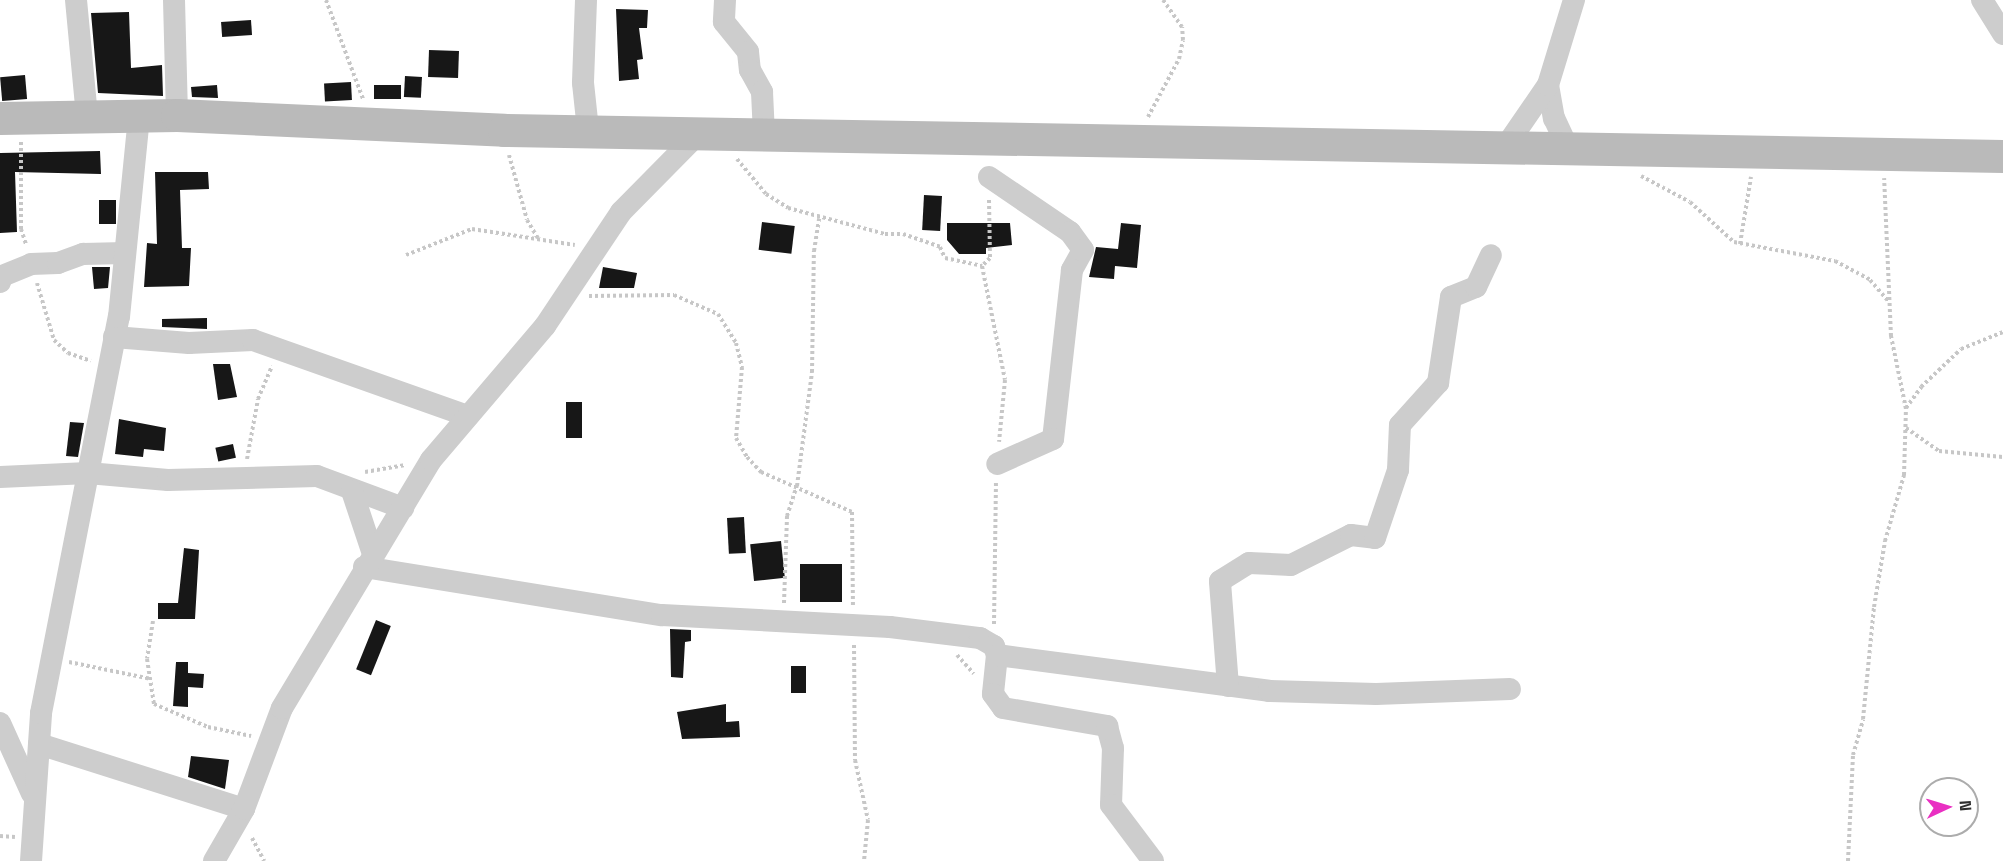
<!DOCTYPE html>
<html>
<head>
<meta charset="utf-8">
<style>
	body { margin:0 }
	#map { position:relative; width:2003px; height:861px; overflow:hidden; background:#fff; font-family:"Space Grotesk",sans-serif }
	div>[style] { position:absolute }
	.building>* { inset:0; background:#171717; transform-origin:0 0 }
	.path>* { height:4px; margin-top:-2px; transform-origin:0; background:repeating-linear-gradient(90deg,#c7c7c7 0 3px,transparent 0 6px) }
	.street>* { height:22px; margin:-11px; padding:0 11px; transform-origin:11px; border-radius:11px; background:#cdcdcd }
	.secondary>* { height:33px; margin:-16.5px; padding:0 16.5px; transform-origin:16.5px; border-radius:16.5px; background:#bababa }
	span { translate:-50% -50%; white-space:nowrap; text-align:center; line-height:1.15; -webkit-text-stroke:6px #fff; paint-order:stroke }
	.north { position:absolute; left:1919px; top:777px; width:60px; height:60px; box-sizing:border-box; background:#fff; border:2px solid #acacac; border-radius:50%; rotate:86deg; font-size:16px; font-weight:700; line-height:24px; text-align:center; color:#303030 }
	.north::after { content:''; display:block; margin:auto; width:21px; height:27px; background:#e92fc2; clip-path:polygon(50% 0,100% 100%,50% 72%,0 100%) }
</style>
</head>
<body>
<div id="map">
	<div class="building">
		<div style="clip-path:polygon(616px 9px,648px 10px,647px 28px,639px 28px,643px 59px,637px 60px,639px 79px,619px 81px)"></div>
		<div style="clip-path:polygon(129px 12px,131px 68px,162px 65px,163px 96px,98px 93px,91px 13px)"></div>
		<div style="left:251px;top:20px;width:15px;height:30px;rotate:86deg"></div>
		<div style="left:429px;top:50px;width:30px;height:27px;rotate:2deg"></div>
		<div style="left:25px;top:75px;width:24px;height:25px;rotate:85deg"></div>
		<div style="left:405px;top:76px;width:17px;height:21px;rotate:3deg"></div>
		<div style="left:351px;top:82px;width:18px;height:27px;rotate:87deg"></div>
		<div style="clip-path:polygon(217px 85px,218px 98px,192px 97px,191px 87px)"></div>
		<div style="left:401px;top:85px;width:14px;height:27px;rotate:90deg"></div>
		<div style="clip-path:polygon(100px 151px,101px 174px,15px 172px,17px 232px,0 233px,0 153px)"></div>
		<div style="clip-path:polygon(155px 172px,208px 172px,209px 189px,180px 190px,182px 248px,191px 248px,189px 286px,144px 287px,147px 243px,157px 244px)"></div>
		<div style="left:924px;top:195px;width:18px;height:35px;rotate:3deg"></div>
		<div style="left:99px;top:200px;width:17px;height:24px"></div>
		<div style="left:762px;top:222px;width:33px;height:28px;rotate:7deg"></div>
		<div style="clip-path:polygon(947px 223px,1010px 223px,1012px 245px,986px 248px,986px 254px,959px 254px,947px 240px)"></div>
		<div style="clip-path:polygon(1121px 223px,1141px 225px,1137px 268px,1115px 266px,1114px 279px,1089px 277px,1096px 247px,1118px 249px)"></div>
		<div style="clip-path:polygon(92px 267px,110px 267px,108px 288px,94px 289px)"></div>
		<div style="clip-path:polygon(603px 267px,637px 273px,634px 288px,599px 288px)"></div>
		<div style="clip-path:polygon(207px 318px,207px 329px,162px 327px,162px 319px)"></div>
		<div style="clip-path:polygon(213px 364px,230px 364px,237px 397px,218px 400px)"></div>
		<div style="left:566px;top:402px;width:16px;height:36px"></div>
		<div style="clip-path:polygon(119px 419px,166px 428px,164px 451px,144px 449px,143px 457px,115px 454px)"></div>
		<div style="clip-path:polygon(70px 422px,84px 423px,78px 457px,66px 456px)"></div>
		<div style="left:233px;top:444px;width:14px;height:18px;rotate:78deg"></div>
		<div style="left:744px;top:517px;width:36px;height:17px;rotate:87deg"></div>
		<div style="left:781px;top:541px;width:37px;height:31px;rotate:84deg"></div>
		<div style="clip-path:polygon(184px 548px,199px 550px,195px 619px,158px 619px,158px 603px,178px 603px)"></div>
		<div style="left:800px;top:564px;width:42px;height:38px"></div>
		<div style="left:376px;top:620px;width:16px;height:53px;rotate:22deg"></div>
		<div style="clip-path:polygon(670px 629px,691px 630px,691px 641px,685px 642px,683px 678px,671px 677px)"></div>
		<div style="clip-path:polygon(176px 662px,188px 662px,188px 673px,204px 674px,203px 688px,188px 687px,188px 707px,173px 706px)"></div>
		<div style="left:791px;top:666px;width:15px;height:27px"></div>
		<div style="clip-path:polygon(726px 704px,726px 722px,739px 721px,740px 737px,682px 739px,677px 712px)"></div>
		<div style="clip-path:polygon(191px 756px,229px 760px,225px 789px,188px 777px)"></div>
	</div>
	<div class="path">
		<div style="left:326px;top:0;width:106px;rotate:69.5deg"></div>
		<div style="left:1148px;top:117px;width:66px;rotate:-61.9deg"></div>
		<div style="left:1179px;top:59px;width:19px;rotate:-78deg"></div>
		<div style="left:1183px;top:40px;width:13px;rotate:-94deg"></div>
		<div style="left:1182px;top:27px;width:33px;rotate:-125deg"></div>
		<div style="left:21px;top:142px;width:87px;rotate:90deg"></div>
		<div style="left:21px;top:229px;width:16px;rotate:72deg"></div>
		<div style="left:509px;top:155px;width:67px;rotate:74.5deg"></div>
		<div style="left:527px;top:220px;width:21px;rotate:59deg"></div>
		<div style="left:737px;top:159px;width:45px;rotate:50.4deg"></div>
		<div style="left:766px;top:194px;width:26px;rotate:32deg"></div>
		<div style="left:788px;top:208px;width:100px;rotate:15deg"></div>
		<div style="left:885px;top:234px;width:18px"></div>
		<div style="left:903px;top:234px;width:39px;rotate:19deg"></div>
		<div style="left:940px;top:247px;width:12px;rotate:66deg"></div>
		<div style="left:945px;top:258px;width:38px;rotate:12deg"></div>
		<div style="left:1641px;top:176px;width:55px;rotate:28deg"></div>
		<div style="left:1690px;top:202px;width:59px;rotate:42.3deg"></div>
		<div style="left:1734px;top:242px;width:103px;rotate:10.7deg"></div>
		<div style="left:1835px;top:261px;width:40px;rotate:28deg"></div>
		<div style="left:1870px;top:280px;width:29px;rotate:49deg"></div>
		<div style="left:989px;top:200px;width:58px;rotate:89deg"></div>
		<div style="left:990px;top:258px;width:11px;rotate:135deg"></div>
		<div style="left:982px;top:266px;width:116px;rotate:78.6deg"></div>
		<div style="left:1005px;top:380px;width:62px;rotate:95.5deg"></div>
		<div style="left:1740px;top:244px;width:68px;rotate:-80.7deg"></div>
		<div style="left:406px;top:255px;width:71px;rotate:-21.5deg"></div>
		<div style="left:472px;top:229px;width:104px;rotate:8.8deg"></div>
		<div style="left:37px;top:283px;width:59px;rotate:73.4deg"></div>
		<div style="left:54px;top:340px;width:19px;rotate:43deg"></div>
		<div style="left:68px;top:353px;width:24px;rotate:19deg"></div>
		<div style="left:589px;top:296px;width:85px;rotate:-0.7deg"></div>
		<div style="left:674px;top:295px;width:48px;rotate:23.4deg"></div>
		<div style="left:718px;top:314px;width:34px;rotate:58deg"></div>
		<div style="left:736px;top:343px;width:25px;rotate:76deg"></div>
		<div style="left:742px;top:367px;width:71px;rotate:94.8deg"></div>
		<div style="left:736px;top:438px;width:22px;rotate:60deg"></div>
		<div style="left:747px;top:457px;width:21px;rotate:47deg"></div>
		<div style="left:761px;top:472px;width:99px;rotate:23.7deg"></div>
		<div style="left:852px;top:512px;width:95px;rotate:89.4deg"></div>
		<div style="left:1906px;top:408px;width:26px;rotate:-54deg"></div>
		<div style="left:1921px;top:387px;width:55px;rotate:-43.5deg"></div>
		<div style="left:1961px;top:349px;width:45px;rotate:-22deg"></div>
		<div style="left:1906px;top:428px;width:40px;rotate:34.9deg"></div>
		<div style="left:1939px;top:451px;width:64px;rotate:5.4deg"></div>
		<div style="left:247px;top:459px;width:61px;rotate:-79.6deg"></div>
		<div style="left:258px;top:399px;width:36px;rotate:-67deg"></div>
		<div style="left:365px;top:472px;width:41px;rotate:-9.9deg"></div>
		<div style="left:784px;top:603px;width:87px;rotate:-88deg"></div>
		<div style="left:787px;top:516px;width:32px;rotate:-72deg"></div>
		<div style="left:797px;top:486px;width:115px;rotate:-82.5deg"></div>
		<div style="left:812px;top:372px;width:121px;rotate:-89.1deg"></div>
		<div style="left:814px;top:251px;width:33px;rotate:-81deg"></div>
		<div style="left:153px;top:621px;width:38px;rotate:99deg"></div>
		<div style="left:147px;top:659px;width:46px;rotate:81.2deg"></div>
		<div style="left:154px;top:704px;width:59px;rotate:23.1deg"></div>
		<div style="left:208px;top:727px;width:44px;rotate:11.8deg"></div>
		<div style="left:994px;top:624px;width:142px;rotate:-89.2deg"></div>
		<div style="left:854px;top:645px;width:115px;rotate:89.5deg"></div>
		<div style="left:855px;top:760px;width:61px;rotate:77.8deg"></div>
		<div style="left:868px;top:820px;width:41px;rotate:95.6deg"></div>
		<div style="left:957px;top:655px;width:25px;rotate:48deg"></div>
		<div style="left:69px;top:662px;width:84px;rotate:11.7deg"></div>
		<div style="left:0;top:836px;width:15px;rotate:4deg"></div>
		<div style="left:252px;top:838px;width:26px;rotate:62deg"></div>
		<div style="left:1848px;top:861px;width:106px;rotate:-87.3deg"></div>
		<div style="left:1853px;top:755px;width:37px;rotate:-74deg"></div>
		<div style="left:1863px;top:719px;width:113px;rotate:-84.4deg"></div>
		<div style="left:1874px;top:607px;width:67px;rotate:-80.5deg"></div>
		<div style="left:1885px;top:541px;width:69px;rotate:-73.9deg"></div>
		<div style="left:1904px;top:475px;width:66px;rotate:-88.3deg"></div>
		<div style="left:1906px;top:409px;width:75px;rotate:-101.6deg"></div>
		<div style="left:1891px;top:336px;width:158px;rotate:-92.5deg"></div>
	</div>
	<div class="street">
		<div style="left:76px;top:0;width:118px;rotate:84.6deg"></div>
		<div style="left:174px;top:0;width:115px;rotate:88.5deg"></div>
		<div style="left:586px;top:0;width:83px;rotate:92.1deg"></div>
		<div style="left:583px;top:83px;width:47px;rotate:83.9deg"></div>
		<div style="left:725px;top:0;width:22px;rotate:93deg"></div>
		<div style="left:724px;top:22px;width:38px;rotate:51deg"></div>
		<div style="left:748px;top:52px;width:18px;rotate:84deg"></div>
		<div style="left:750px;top:70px;width:25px;rotate:61deg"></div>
		<div style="left:762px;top:92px;width:42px;rotate:87.3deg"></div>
		<div style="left:1982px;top:0;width:40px;rotate:58deg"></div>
		<div style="left:1548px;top:85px;width:34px;rotate:80deg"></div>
		<div style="left:1554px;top:118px;width:35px;rotate:65deg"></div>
		<div style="left:1506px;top:146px;width:74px;rotate:-55.5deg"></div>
		<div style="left:1548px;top:85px;width:89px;rotate:-73deg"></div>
		<div style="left:989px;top:177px;width:98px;rotate:34.2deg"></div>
		<div style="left:1070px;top:232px;width:22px;rotate:54deg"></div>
		<div style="left:1083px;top:250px;width:23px;rotate:119deg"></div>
		<div style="left:1072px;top:270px;width:170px;rotate:96.4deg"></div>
		<div style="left:1053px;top:439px;width:61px;rotate:155.9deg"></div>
		<div style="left:0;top:282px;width:6px;rotate:-72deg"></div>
		<div style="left:2px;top:276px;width:31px;rotate:-22deg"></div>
		<div style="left:31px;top:264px;width:27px;rotate:-2deg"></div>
		<div style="left:58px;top:263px;width:27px;rotate:-20deg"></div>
		<div style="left:83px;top:254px;width:42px;rotate:-1.4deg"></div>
		<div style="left:114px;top:337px;width:75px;rotate:4.6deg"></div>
		<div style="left:189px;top:343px;width:64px;rotate:-2.7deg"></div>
		<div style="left:253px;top:340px;width:228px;rotate:19.5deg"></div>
		<div style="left:0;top:477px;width:88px;rotate:-2.6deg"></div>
		<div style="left:88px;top:473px;width:80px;rotate:5deg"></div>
		<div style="left:168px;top:480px;width:149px;rotate:-1.5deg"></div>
		<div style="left:317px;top:476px;width:92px;rotate:20.4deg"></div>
		<div style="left:352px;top:491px;width:66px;rotate:71.6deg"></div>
		<div style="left:364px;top:567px;width:302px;rotate:9.2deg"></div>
		<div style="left:662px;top:615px;width:228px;rotate:3deg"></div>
		<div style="left:890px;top:627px;width:91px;rotate:7deg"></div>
		<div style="left:980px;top:638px;width:16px;rotate:30deg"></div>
		<div style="left:994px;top:646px;width:9px;rotate:72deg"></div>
		<div style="left:997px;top:655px;width:39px;rotate:96deg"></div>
		<div style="left:993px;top:694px;width:17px;rotate:54deg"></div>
		<div style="left:1003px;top:708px;width:106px;rotate:9.8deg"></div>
		<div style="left:1107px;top:726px;width:23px;rotate:75deg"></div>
		<div style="left:1113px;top:748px;width:57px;rotate:92deg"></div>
		<div style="left:1111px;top:805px;width:70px;rotate:53.1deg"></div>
		<div style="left:997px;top:655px;width:274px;rotate:7.5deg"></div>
		<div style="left:1269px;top:691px;width:107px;rotate:1.6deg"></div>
		<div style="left:1376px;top:694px;width:134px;rotate:-2.1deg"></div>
		<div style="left:1228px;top:686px;width:105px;rotate:-94.4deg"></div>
		<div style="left:1220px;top:581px;width:34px;rotate:-32deg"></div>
		<div style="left:1249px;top:563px;width:42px;rotate:2.7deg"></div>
		<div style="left:1291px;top:565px;width:67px;rotate:-26.6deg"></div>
		<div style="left:1351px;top:535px;width:24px;rotate:7deg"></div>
		<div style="left:1375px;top:538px;width:72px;rotate:-71.3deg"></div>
		<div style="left:1398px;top:470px;width:45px;rotate:-87.5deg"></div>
		<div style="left:1400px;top:425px;width:57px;rotate:-47.9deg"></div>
		<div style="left:1438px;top:383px;width:87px;rotate:-81.4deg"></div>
		<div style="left:1451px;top:297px;width:27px;rotate:-22deg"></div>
		<div style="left:1476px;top:287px;width:35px;rotate:-65deg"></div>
		<div style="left:0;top:723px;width:78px;rotate:65.7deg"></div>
		<div style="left:39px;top:744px;width:215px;rotate:17.6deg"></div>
		<div style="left:31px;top:861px;width:148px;rotate:-86.1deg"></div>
		<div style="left:41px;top:713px;width:404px;rotate:-78.9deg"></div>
		<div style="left:119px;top:317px;width:202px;rotate:-84.3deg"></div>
		<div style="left:214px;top:861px;width:60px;rotate:-60deg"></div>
		<div style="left:244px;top:809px;width:108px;rotate:-69.4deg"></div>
		<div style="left:282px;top:708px;width:289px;rotate:-59deg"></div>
		<div style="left:431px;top:460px;width:176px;rotate:-49.6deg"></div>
		<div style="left:545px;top:326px;width:137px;rotate:-56.3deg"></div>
		<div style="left:621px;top:212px;width:110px;rotate:-45.4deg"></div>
	</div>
	<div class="secondary">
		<div style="left:0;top:118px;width:177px;rotate:-1deg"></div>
		<div style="left:177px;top:115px;width:327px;rotate:2.6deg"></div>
		<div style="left:504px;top:130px;width:1499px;rotate:0.99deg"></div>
	</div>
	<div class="north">N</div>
</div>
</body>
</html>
